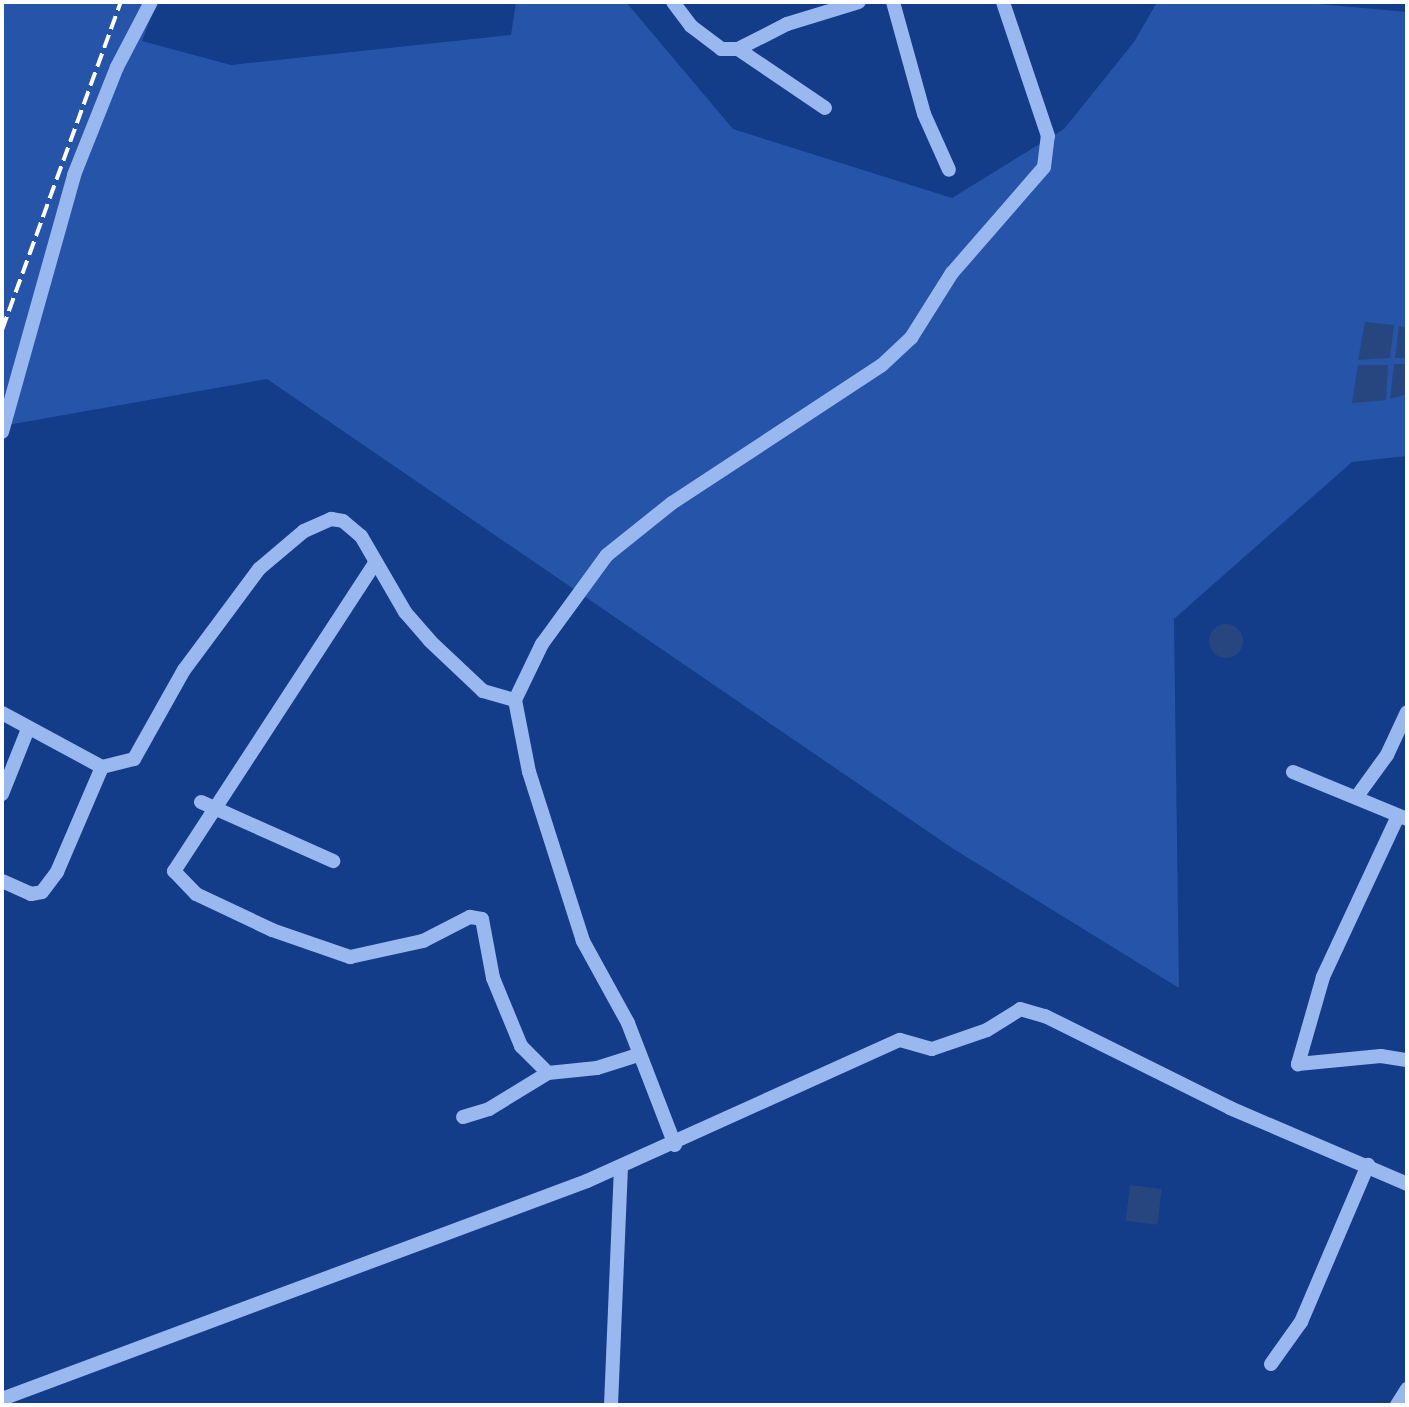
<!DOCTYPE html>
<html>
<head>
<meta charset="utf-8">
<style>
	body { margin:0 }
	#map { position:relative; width:1409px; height:1407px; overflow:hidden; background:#133c89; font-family:"PT Sans Narrow",sans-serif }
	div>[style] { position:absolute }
	.green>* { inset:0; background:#2554a8 }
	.water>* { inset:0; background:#27467f; transform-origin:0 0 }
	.round { border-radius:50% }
	.minor>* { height:14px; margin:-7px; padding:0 7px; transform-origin:7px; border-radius:7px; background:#99b8f0 }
	.rail>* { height:4px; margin-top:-2px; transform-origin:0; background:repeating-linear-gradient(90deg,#fff 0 14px,transparent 0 20px) }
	span { translate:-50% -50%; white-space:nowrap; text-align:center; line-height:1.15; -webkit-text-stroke:6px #133c89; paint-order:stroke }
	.frame { position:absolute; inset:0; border:4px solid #fff; pointer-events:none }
</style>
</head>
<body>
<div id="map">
	<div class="green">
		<div style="clip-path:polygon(2px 2px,157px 2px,142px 41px,231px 65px,511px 35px,516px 2px,626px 2px,733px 129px,952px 198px,1064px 129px,1134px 42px,1157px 2px,1298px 2px,1407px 12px,1407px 456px,1352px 462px,1174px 619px,1179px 988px,952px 848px,267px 379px,2px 426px)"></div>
	</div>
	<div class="water">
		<div style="clip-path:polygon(1365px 322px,1394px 325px,1390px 358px,1358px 360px)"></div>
		<div style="clip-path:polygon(1399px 326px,1407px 328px,1407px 358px,1395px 358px)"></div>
		<div style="clip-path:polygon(1394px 364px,1407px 364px,1407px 394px,1390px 399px)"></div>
		<div style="clip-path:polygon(1358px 365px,1388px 365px,1386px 400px,1352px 403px)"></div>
		<div class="round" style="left:1209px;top:624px;width:34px;height:34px"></div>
		<div style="left:1130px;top:1185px;width:32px;height:36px;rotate:7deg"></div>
	</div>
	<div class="minor">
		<div style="left:673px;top:2px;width:30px;rotate:53deg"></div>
		<div style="left:691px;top:26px;width:38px;rotate:37deg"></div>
		<div style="left:721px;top:49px;width:17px"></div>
		<div style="left:738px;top:49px;width:55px;rotate:-27deg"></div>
		<div style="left:787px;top:24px;width:75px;rotate:-17deg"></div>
		<div style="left:893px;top:2px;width:116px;rotate:74.5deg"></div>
		<div style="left:924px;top:114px;width:61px;rotate:65.9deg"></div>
		<div style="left:738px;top:49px;width:105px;rotate:34.1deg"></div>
		<div style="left:2px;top:432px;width:267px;rotate:-74.3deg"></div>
		<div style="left:74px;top:175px;width:116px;rotate:-68.3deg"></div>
		<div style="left:117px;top:67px;width:73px;rotate:-62.4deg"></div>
		<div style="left:375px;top:563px;width:368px;rotate:123.1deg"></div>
		<div style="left:174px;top:871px;width:32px;rotate:46deg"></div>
		<div style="left:196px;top:894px;width:84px;rotate:25.3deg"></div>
		<div style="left:272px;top:930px;width:83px;rotate:19.1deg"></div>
		<div style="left:350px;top:957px;width:75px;rotate:-12.4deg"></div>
		<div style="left:423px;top:941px;width:53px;rotate:-27.1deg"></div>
		<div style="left:470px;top:917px;width:12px;rotate:9deg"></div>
		<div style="left:482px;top:919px;width:60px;rotate:79.4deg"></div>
		<div style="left:493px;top:978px;width:74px;rotate:67.6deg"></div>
		<div style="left:521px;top:1046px;width:38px;rotate:45deg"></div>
		<div style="left:2px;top:713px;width:114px;rotate:28.4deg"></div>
		<div style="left:102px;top:767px;width:33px;rotate:-14deg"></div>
		<div style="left:134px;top:759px;width:102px;rotate:-60.7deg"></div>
		<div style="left:184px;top:670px;width:126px;rotate:-53.4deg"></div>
		<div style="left:259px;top:569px;width:59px;rotate:-40.2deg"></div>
		<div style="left:304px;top:531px;width:30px;rotate:-24deg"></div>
		<div style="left:331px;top:519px;width:12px;rotate:9deg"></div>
		<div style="left:343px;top:521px;width:23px;rotate:40deg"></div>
		<div style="left:361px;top:536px;width:88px;rotate:59.9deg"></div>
		<div style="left:405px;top:612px;width:38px;rotate:49deg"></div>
		<div style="left:430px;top:641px;width:73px;rotate:43.3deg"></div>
		<div style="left:483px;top:691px;width:33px;rotate:16deg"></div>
		<div style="left:1293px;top:772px;width:123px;rotate:22.4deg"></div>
		<div style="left:2px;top:794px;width:70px;rotate:-68.2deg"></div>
		<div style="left:1358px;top:795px;width:49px;rotate:-54.1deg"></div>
		<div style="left:1387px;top:755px;width:47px;rotate:-65.1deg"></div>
		<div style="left:201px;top:802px;width:145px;rotate:24.1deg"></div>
		<div style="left:1398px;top:816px;width:178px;rotate:115deg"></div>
		<div style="left:1323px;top:977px;width:91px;rotate:106deg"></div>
		<div style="left:1298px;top:1064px;width:83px;rotate:-5.5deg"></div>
		<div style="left:1381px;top:1056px;width:26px;rotate:9deg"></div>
		<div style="left:2px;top:881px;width:32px;rotate:24deg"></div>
		<div style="left:31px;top:894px;width:11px;rotate:-10deg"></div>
		<div style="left:42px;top:892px;width:25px;rotate:-53deg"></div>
		<div style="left:57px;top:872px;width:114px;rotate:-66.8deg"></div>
		<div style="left:463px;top:1117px;width:27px;rotate:-17deg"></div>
		<div style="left:489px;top:1109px;width:69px;rotate:-31.4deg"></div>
		<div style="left:548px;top:1073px;width:49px;rotate:-5.8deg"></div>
		<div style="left:597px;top:1068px;width:43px;rotate:-17.6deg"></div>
		<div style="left:675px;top:1145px;width:131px;rotate:-111.1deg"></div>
		<div style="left:628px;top:1023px;width:94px;rotate:-118.8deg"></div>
		<div style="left:583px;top:941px;width:177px;rotate:-107.7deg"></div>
		<div style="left:529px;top:772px;width:73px;rotate:-101deg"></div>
		<div style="left:515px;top:700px;width:62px;rotate:-64.3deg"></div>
		<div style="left:542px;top:644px;width:110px;rotate:-53.9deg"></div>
		<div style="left:607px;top:555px;width:83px;rotate:-38.7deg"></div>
		<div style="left:672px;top:503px;width:251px;rotate:-33.3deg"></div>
		<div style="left:882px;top:365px;width:40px;rotate:-43deg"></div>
		<div style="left:911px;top:338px;width:77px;rotate:-57.8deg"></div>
		<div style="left:952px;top:273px;width:140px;rotate:-49deg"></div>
		<div style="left:1044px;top:167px;width:31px;rotate:-83deg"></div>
		<div style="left:1048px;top:136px;width:141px;rotate:-108.6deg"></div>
		<div style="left:1271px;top:1364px;width:52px;rotate:-54.5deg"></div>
		<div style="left:1301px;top:1322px;width:171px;rotate:-66.9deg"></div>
		<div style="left:2px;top:1399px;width:624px;rotate:-20.44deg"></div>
		<div style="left:587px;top:1181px;width:343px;rotate:-24.3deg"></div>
		<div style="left:900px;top:1040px;width:33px;rotate:16deg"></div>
		<div style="left:932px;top:1049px;width:58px;rotate:-19.1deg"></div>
		<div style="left:987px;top:1030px;width:39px;rotate:-32deg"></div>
		<div style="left:1020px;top:1009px;width:26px;rotate:16deg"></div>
		<div style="left:1045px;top:1016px;width:207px;rotate:26.4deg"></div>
		<div style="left:1230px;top:1108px;width:193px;rotate:23.2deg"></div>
		<div style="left:611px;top:1405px;width:238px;rotate:-87.6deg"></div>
		<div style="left:1397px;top:1405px;width:19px;rotate:-58deg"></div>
	</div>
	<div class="rail">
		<div style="left:2px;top:330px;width:349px;rotate:-70.1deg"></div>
	</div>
	<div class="frame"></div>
</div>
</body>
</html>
